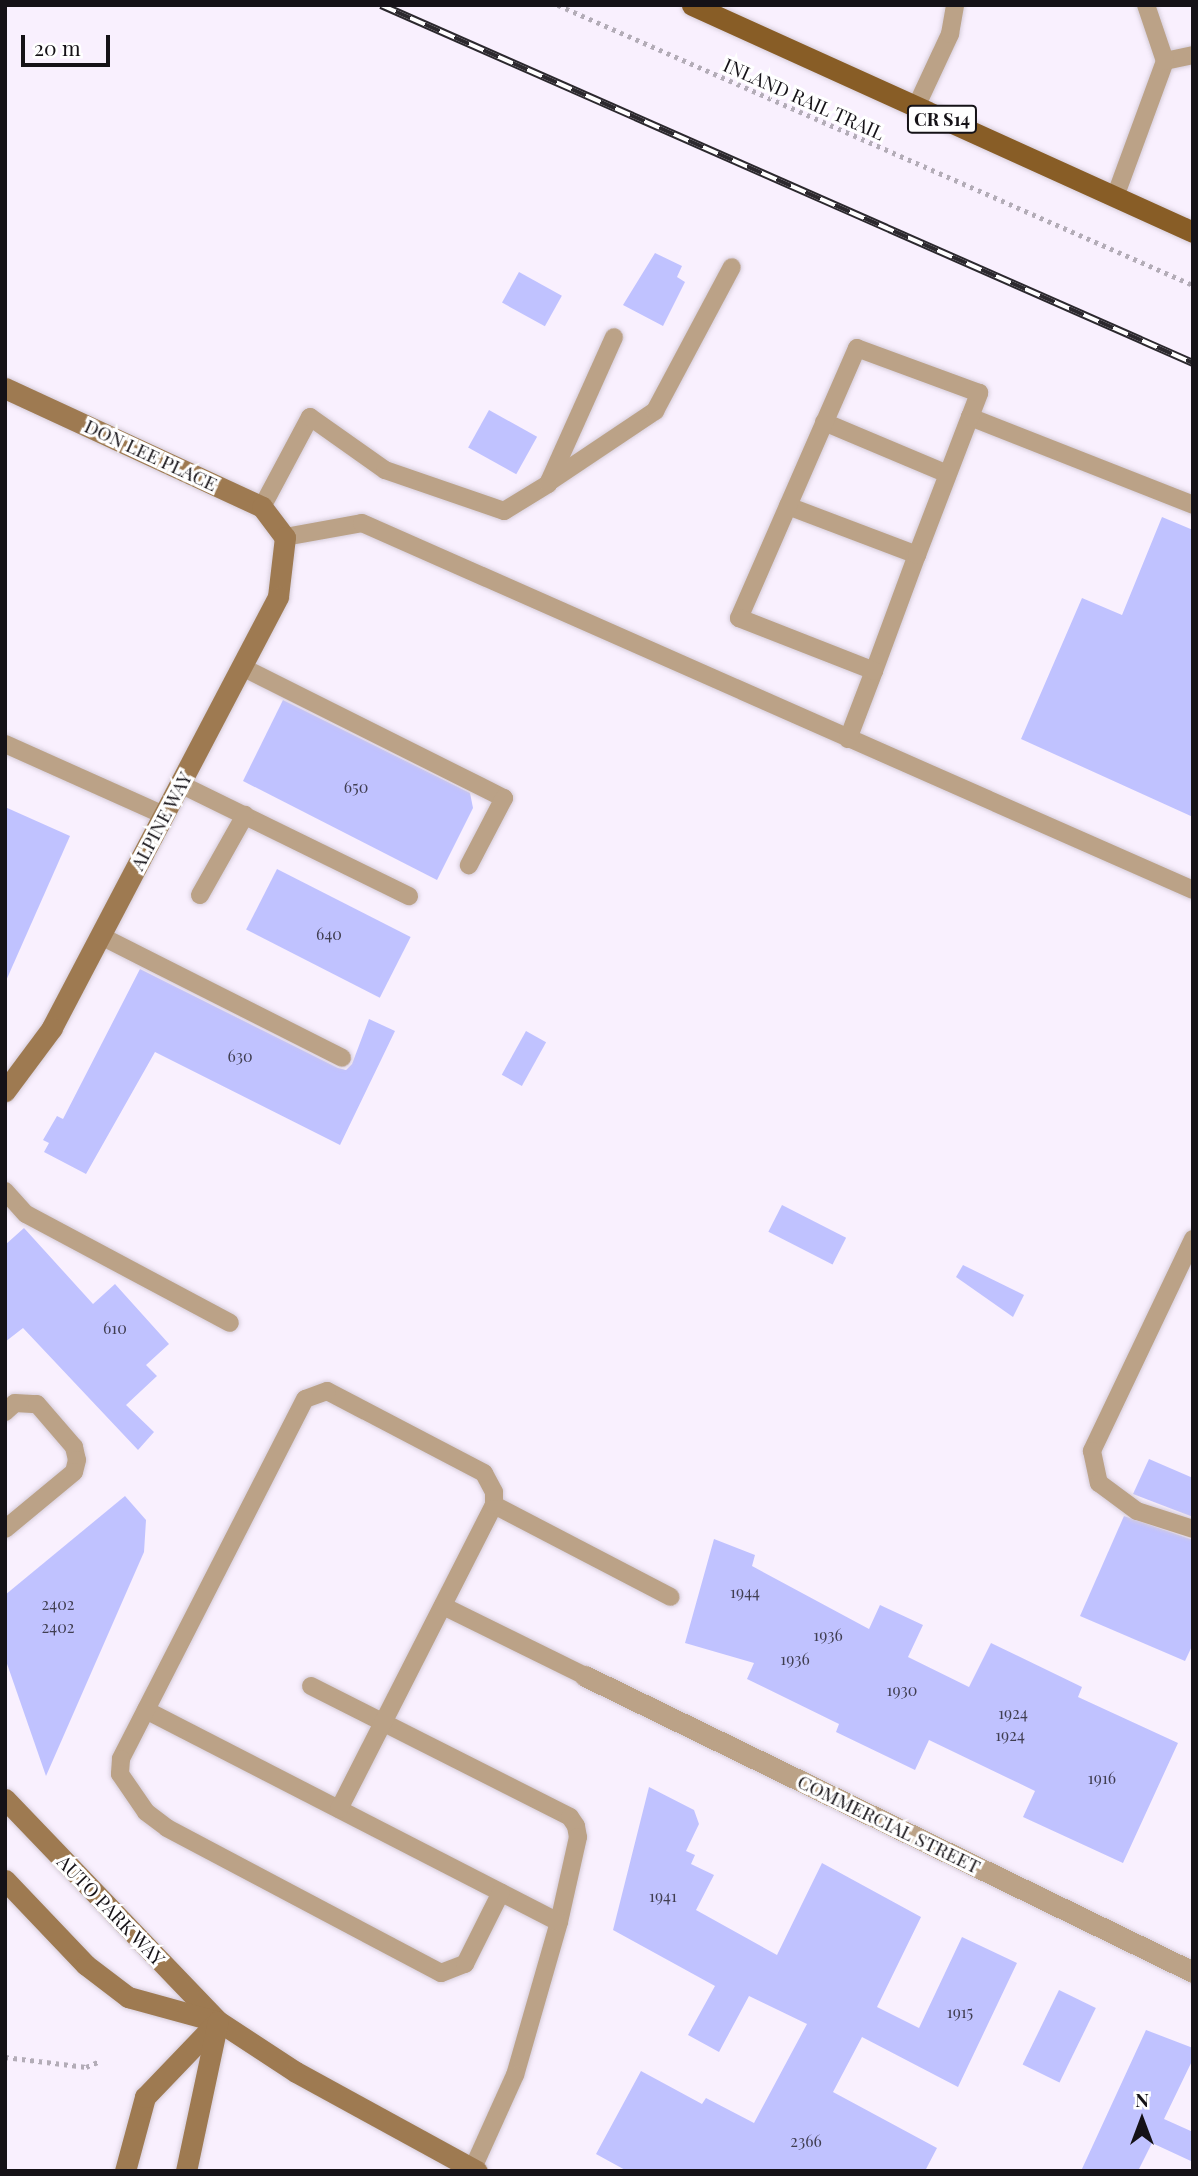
<!DOCTYPE html>
<html>
<head>
<meta charset="utf-8">
<style>
	body { margin:0 }
	#map { position:relative; width:1198px; height:2176px; overflow:hidden; background:#f9f0fe; font-family:"Playfair Display",serif }
	div>[style] { position:absolute }
	.building>* { inset:0; background:#c0c2ff; transform-origin:0 0 }
	.path>* { height:4.5px; margin-top:-2.25px; transform-origin:0; background:repeating-linear-gradient(90deg,#b3acb7 0 3.5px,transparent 0 8.5px) }
	.roads { filter:drop-shadow(0 0 2px #d5ccd9) drop-shadow(0 0 2px #d5ccd9) }
	.lane>* { height:18px; margin:-9px; padding:0 9px; transform-origin:9px; border-radius:9px; background:#bba287 }
	.street>* { height:21px; margin:-10.5px; padding:0 10.5px; transform-origin:10.5px; border-radius:10.5px; background:#bba287 }
	.secondary>* { height:21px; margin:-10.5px; padding:0 10.5px; transform-origin:10.5px; border-radius:10.5px; background:#9e7a51 }
	.primary>* { height:21px; margin:-10.5px; padding:0 10.5px; transform-origin:10.5px; border-radius:10.5px; background:#885d26 }
	.rail>* { height:8px; margin-top:-4px; transform-origin:0; background:repeating-linear-gradient(90deg,#fff 0 16px,#2c292e 0 32px); box-sizing:border-box; border-block:2px solid #2c292e }
	span { translate:-50% -50%; white-space:nowrap; text-align:center; line-height:1.15; -webkit-text-stroke:6px #fff; paint-order:stroke }
	.number-label { font-size:16px; color:#403e51 }
	.number-label span { -webkit-text-stroke-width:0 }
	.shield-label span { padding:2px 5px; background:#fff; border:2px solid; border-radius:5px; -webkit-text-stroke-width:0 }
	.shield-label { font-size:18px; color:#151217; font-weight:700 }
	.street-label { font-size:19px; color:#151217 }
	.frame { position:absolute; inset:0; border:7px solid #151217; pointer-events:none }
	.north { position:absolute; left:1107px; top:2085px; width:70px; height:70px; -webkit-text-stroke:5px #fff; paint-order:stroke; rotate:0deg; font-size:19px; font-weight:700; line-height:28px; text-align:center; color:#151217 }
	.north::after { content:''; display:block; margin:auto; width:24px; height:32px; background:#151217; clip-path:polygon(50% 0,100% 100%,50% 72%,0 100%) }
	.scale { position:absolute; left:21px; top:35px; width:89px; height:32px; box-sizing:border-box; border:4px solid #151217; border-top:0; padding-left:9px; font-size:21px; line-height:24px; white-space:nowrap; color:#151217; -webkit-text-stroke:5px #fff; paint-order:stroke }
</style>
</head>
<body>
<div id="map">
	<div class="building">
		<div style="clip-path:polygon(655px 253px,682px 266px,677px 277px,685px 282px,663px 326px,623px 305px)"></div>
		<div style="left:519px;top:272px;width:49px;height:35px;rotate:29deg"></div>
		<div style="left:489px;top:410px;width:55px;height:43px;rotate:29deg"></div>
		<div style="clip-path:polygon(1162px 517px,1193px 530px,1193px 817px,1021px 739px,1082px 598px,1122px 615px)"></div>
		<div style="clip-path:polygon(283px 700px,470px 793px,473px 808px,437px 880px,243px 781px)"></div>
		<div style="clip-path:polygon(5px 807px,70px 836px,5px 983px)"></div>
		<div style="left:277px;top:869px;width:150px;height:68px;rotate:27deg"></div>
		<div style="clip-path:polygon(140px 969px,338px 1068px,346px 1070px,352px 1064px,369px 1019px,395px 1031px,340px 1145px,155px 1052px,86px 1174px,44px 1152px,49px 1143px,43px 1140px,57px 1116px,63px 1119px)"></div>
		<div style="left:526px;top:1031px;width:23px;height:50px;rotate:29deg"></div>
		<div style="left:782px;top:1205px;width:72px;height:30px;rotate:27deg"></div>
		<div style="clip-path:polygon(24px 1228px,93px 1304px,115px 1284px,169px 1344px,146px 1365px,157px 1376px,126px 1405px,154px 1432px,138px 1450px,23px 1328px,5px 1342px,5px 1245px)"></div>
		<div style="clip-path:polygon(963px 1265px,1024px 1295px,1013px 1317px,956px 1277px)"></div>
		<div style="clip-path:polygon(1149px 1459px,1193px 1478px,1193px 1517px,1133px 1494px)"></div>
		<div style="clip-path:polygon(125px 1496px,146px 1520px,144px 1552px,46px 1776px,5px 1658px,5px 1595px)"></div>
		<div style="clip-path:polygon(1124px 1516px,1193px 1540px,1193px 1644px,1185px 1661px,1080px 1616px)"></div>
		<div style="clip-path:polygon(714px 1539px,755px 1555px,752px 1566px,869px 1629px,880px 1605px,923px 1625px,908px 1657px,969px 1687px,991px 1643px,1082px 1687px,1078px 1697px,1178px 1743px,1123px 1863px,1023px 1817px,1035px 1791px,929px 1740px,915px 1770px,836px 1732px,839px 1724px,747px 1679px,754px 1663px,685px 1643px)"></div>
		<div style="clip-path:polygon(649px 1787px,694px 1810px,699px 1824px,686px 1851px,695px 1855px,691px 1864px,714px 1875px,696px 1910px,777px 1955px,822px 1863px,921px 1917px,877px 2007px,919px 2028px,962px 1937px,1017px 1963px,958px 2087px,862px 2037px,833px 2092px,937px 2148px,925px 2171px,627px 2171px,596px 2154px,641px 2071px,702px 2104px,706px 2098px,754px 2123px,807px 2024px,749px 1996px,719px 2052px,688px 2035px,715px 1986px,613px 1930px)"></div>
		<div style="left:1059px;top:1990px;width:41px;height:83px;rotate:26deg"></div>
		<div style="clip-path:polygon(1146px 2030px,1193px 2048px,1193px 2059px,1164px 2119px,1193px 2132px,1193px 2162px,1152px 2143px,1138px 2171px,1081px 2171px)"></div>
	</div>
	<div class="path">
		<div style="left:558px;top:5px;width:694px;rotate:23.79deg"></div>
		<div style="left:5px;top:2057px;width:82px;rotate:7deg"></div>
		<div style="left:86px;top:2067px;width:13px;rotate:-23deg"></div>
	</div>
	<div class="roads">
		<div class="lane">
			<div style="left:1165px;top:61px;width:29px;rotate:-12deg"></div>
			<div style="left:916px;top:107px;width:81px;rotate:-65deg"></div>
			<div style="left:950px;top:34px;width:29px;rotate:-80deg"></div>
			<div style="left:1115px;top:197px;width:145px;rotate:-69.8deg"></div>
			<div style="left:1165px;top:61px;width:59px;rotate:-108.7deg"></div>
			<div style="left:970px;top:417px;width:240px;rotate:21.5deg"></div>
			<div style="left:824px;top:422px;width:134px;rotate:22.8deg"></div>
			<div style="left:549px;top:482px;width:128px;rotate:-33.8deg"></div>
			<div style="left:655px;top:411px;width:163px;rotate:-61.9deg"></div>
			<div style="left:788px;top:506px;width:138px;rotate:20.8deg"></div>
			<div style="left:262px;top:507px;width:102px;rotate:-61.9deg"></div>
			<div style="left:310px;top:417px;width:92px;rotate:35.2deg"></div>
			<div style="left:385px;top:470px;width:126px;rotate:19deg"></div>
			<div style="left:504px;top:511px;width:52px;rotate:-31.5deg"></div>
			<div style="left:548px;top:484px;width:161px;rotate:-65.8deg"></div>
			<div style="left:285px;top:537px;width:78px;rotate:-10.3deg"></div>
			<div style="left:362px;top:523px;width:908px;rotate:23.83deg"></div>
			<div style="left:242px;top:667px;width:293px;rotate:26.6deg"></div>
			<div style="left:504px;top:798px;width:76px;rotate:117.6deg"></div>
			<div style="left:848px;top:739px;width:73px;rotate:-69.1deg"></div>
			<div style="left:874px;top:671px;width:124px;rotate:-69.7deg"></div>
			<div style="left:917px;top:555px;width:148px;rotate:-69deg"></div>
			<div style="left:970px;top:417px;width:26px;rotate:-69deg"></div>
			<div style="left:979px;top:393px;width:130px;rotate:-159.8deg"></div>
			<div style="left:857px;top:348px;width:295px;rotate:113.6deg"></div>
			<div style="left:739px;top:618px;width:145px;rotate:21.4deg"></div>
			<div style="left:5px;top:744px;width:174px;rotate:24.1deg"></div>
			<div style="left:180px;top:784px;width:255px;rotate:26.1deg"></div>
			<div style="left:200px;top:895px;width:92px;rotate:-60.6deg"></div>
			<div style="left:101px;top:936px;width:270px;rotate:26.8deg"></div>
			<div style="left:5px;top:1191px;width:31px;rotate:48deg"></div>
			<div style="left:26px;top:1214px;width:231px;rotate:28.1deg"></div>
			<div style="left:1193px;top:1239px;width:235px;rotate:115.5deg"></div>
			<div style="left:1092px;top:1451px;width:33px;rotate:78deg"></div>
			<div style="left:1099px;top:1483px;width:47px;rotate:36.4deg"></div>
			<div style="left:1137px;top:1511px;width:59px;rotate:17.8deg"></div>
			<div style="left:5px;top:1412px;width:13px;rotate:-42deg"></div>
			<div style="left:15px;top:1403px;width:22px;rotate:3deg"></div>
			<div style="left:37px;top:1404px;width:57px;rotate:49.3deg"></div>
			<div style="left:74px;top:1447px;width:13px;rotate:77deg"></div>
			<div style="left:77px;top:1460px;width:12px;rotate:104deg"></div>
			<div style="left:74px;top:1472px;width:89px;rotate:140.4deg"></div>
			<div style="left:494px;top:1505px;width:199px;rotate:27.5deg"></div>
			<div style="left:443px;top:1606px;width:158px;rotate:26.2deg"></div>
			<div style="left:311px;top:1686px;width:290px;rotate:26.8deg"></div>
			<div style="left:570px;top:1817px;width:11px;rotate:56deg"></div>
			<div style="left:576px;top:1826px;width:11px;rotate:80deg"></div>
			<div style="left:578px;top:1837px;width:87px;rotate:102.6deg"></div>
			<div style="left:559px;top:1922px;width:159px;rotate:106deg"></div>
			<div style="left:515px;top:2075px;width:102px;rotate:114.3deg"></div>
			<div style="left:146px;top:1710px;width:464px;rotate:27.2deg"></div>
			<div style="left:339px;top:1809px;width:341px;rotate:-63deg"></div>
			<div style="left:494px;top:1505px;width:13px;rotate:-90deg"></div>
			<div style="left:494px;top:1492px;width:21px;rotate:-118deg"></div>
			<div style="left:484px;top:1473px;width:177px;rotate:-152.4deg"></div>
			<div style="left:327px;top:1391px;width:23px;rotate:160deg"></div>
			<div style="left:305px;top:1399px;width:404px;rotate:117.1deg"></div>
			<div style="left:121px;top:1759px;width:15px;rotate:94deg"></div>
			<div style="left:120px;top:1774px;width:46px;rotate:55.6deg"></div>
			<div style="left:146px;top:1812px;width:26px;rotate:37deg"></div>
			<div style="left:167px;top:1828px;width:310px;rotate:27.9deg"></div>
			<div style="left:441px;top:1973px;width:26px;rotate:-21deg"></div>
			<div style="left:465px;top:1964px;width:80px;rotate:-63.4deg"></div>
		</div>
		<div class="street">
			<div style="left:585px;top:1676px;width:676px;rotate:25.96deg"></div>
		</div>
		<div class="secondary">
			<div style="left:5px;top:388px;width:283px;rotate:24.8deg"></div>
			<div style="left:262px;top:507px;width:38px;rotate:53deg"></div>
			<div style="left:285px;top:537px;width:60px;rotate:96.7deg"></div>
			<div style="left:278px;top:597px;width:487px;rotate:117.7deg"></div>
			<div style="left:52px;top:1028px;width:79px;rotate:126.7deg"></div>
			<div style="left:5px;top:1799px;width:308px;rotate:46.2deg"></div>
			<div style="left:218px;top:2021px;width:93px;rotate:33.2deg"></div>
			<div style="left:296px;top:2072px;width:206px;rotate:28.7deg"></div>
			<div style="left:5px;top:1880px;width:117px;rotate:46.4deg"></div>
			<div style="left:86px;top:1965px;width:53px;rotate:37.3deg"></div>
			<div style="left:128px;top:1997px;width:91px;rotate:15.3deg"></div>
			<div style="left:125px;top:2171px;width:77px;rotate:-74.9deg"></div>
			<div style="left:145px;top:2097px;width:105px;rotate:-46.2deg"></div>
			<div style="left:186px;top:2171px;width:153px;rotate:-78deg"></div>
		</div>
		<div class="primary">
			<div style="left:692px;top:5px;width:550px;rotate:24.37deg"></div>
		</div>
	</div>
	<div class="rail">
		<div style="left:381px;top:5px;width:887px;rotate:23.79deg"></div>
	</div>
	<div class="number-label">
		<span style="left:356px;top:787px">650</span>
		<span style="left:329px;top:934px">640</span>
		<span style="left:240px;top:1056px">630</span>
		<span style="left:115px;top:1328px">610</span>
		<span style="left:745px;top:1592px">1944</span>
		<span style="left:58px;top:1604px">2402</span>
		<span style="left:58px;top:1627px">2402</span>
		<span style="left:828px;top:1635px">1936</span>
		<span style="left:795px;top:1659px">1936</span>
		<span style="left:902px;top:1690px">1930</span>
		<span style="left:1013px;top:1713px">1924</span>
		<span style="left:1010px;top:1735px">1924</span>
		<span style="left:1102px;top:1778px">1916</span>
		<span style="left:663px;top:1896px">1941</span>
		<span style="left:960px;top:2012px">1915</span>
		<span style="left:806px;top:2141px">2366</span>
	</div>
	<div class="shield-label">
		<span style="left:942px;top:119px">CR S14</span>
	</div>
	<div class="street-label">
		<span style="left:804px;top:99px;rotate:24deg">INLAND RAIL TRAIL</span>
		<span style="left:151px;top:455px;rotate:25deg">DON LEE PLACE</span>
		<span style="left:161px;top:821px;rotate:-62deg">ALPINE WAY</span>
		<span style="left:889px;top:1824px;rotate:26deg">COMMERCIAL STREET</span>
		<span style="left:111px;top:1910px;rotate:46deg">AUTO PARK WAY</span>
	</div>
	<div class="frame"></div>
	<div class="north">N</div>
	<div class="scale">20 m</div>
</div>
</body>
</html>
